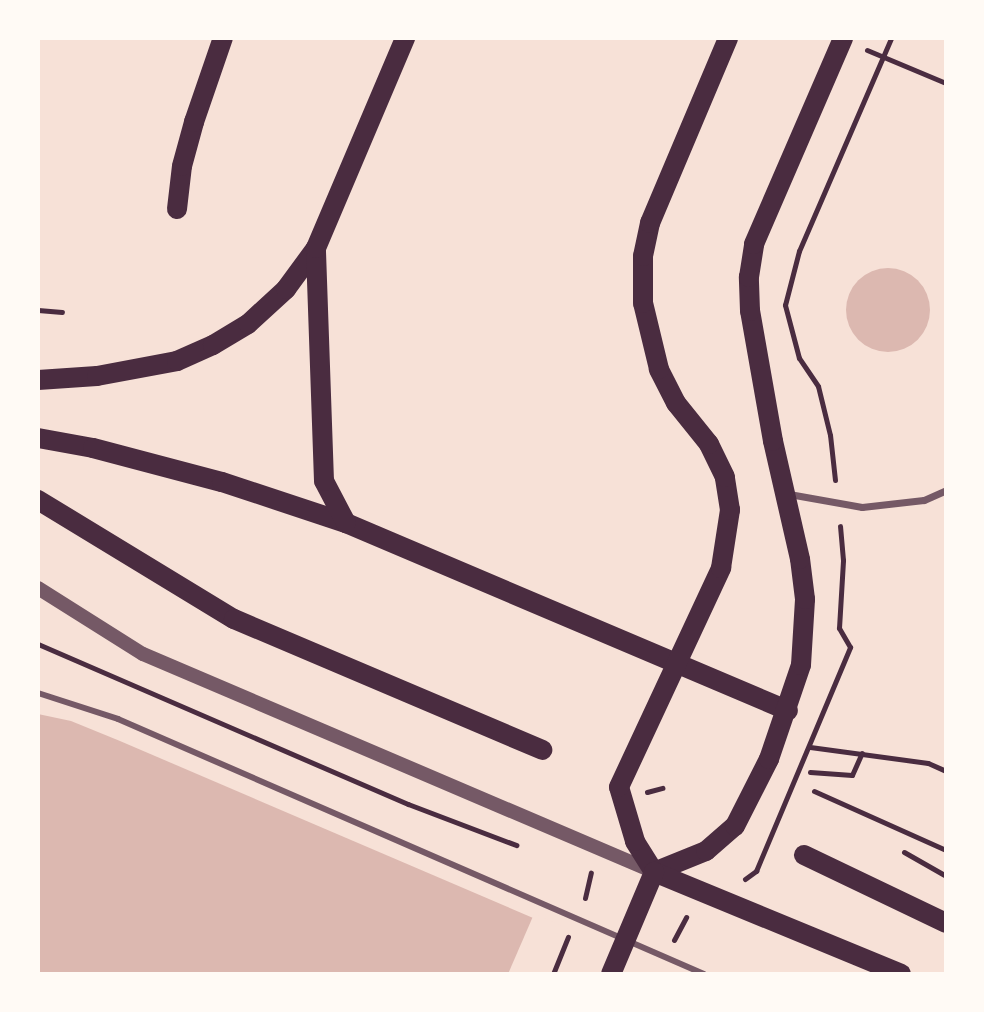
<!DOCTYPE html>
<html>
<head>
<meta charset="utf-8">
<style>
	body { margin:0 }
	#map { position:relative; width:984px; height:1012px; overflow:hidden; background:#f7e1d7; font-family:Commissioner,sans-serif }
	div>[style] { position:absolute }
	.water>* { inset:0; background:#dcb8b0 }
	.round { border-radius:50% }
	.pier>* { inset:0; background:#f7e1d7 }
	.path>* { height:5px; margin:-2.5px; padding:0 2.5px; transform-origin:2.5px; border-radius:2.5px; background:#4a2c40 }
	.service>* { height:6px; margin:-3px; padding:0 3px; transform-origin:3px; border-radius:3px; background:#755966 }
	.pedestrian>* { height:7px; margin:-3.5px; padding:0 3.5px; transform-origin:3.5px; border-radius:3.5px; background:#755966 }
	.tertiary>* { height:14px; margin:-7px; padding:0 7px; transform-origin:7px; border-radius:7px; background:#755966 }
	.primary>* { height:20px; margin:-10px; padding:0 10px; transform-origin:10px; border-radius:10px; background:#4a2c40 }
	span { translate:-50% -50%; white-space:nowrap; text-align:center; line-height:1.15; -webkit-text-stroke:6px #fffaf5; paint-order:stroke }
	.frame { position:absolute; inset:0; border:40px solid #fffaf5; pointer-events:none }
</style>
</head>
<body>
<div id="map">
	<div class="water">
		<div class="round" style="left:846px;top:268px;width:84px;height:84px"></div>
		<div style="clip-path:polygon(38px 714px,71px 721px,120px 741px,664px 974px,38px 974px)"></div>
	</div>
	<div class="pier">
		<div style="clip-path:polygon(534px 914px,665px 970px,668px 974px,508px 974px)"></div>
	</div>
	<div class="path">
		<div style="left:867px;top:50px;width:86px;rotate:22.7deg"></div>
		<div style="left:38px;top:310px;width:24px;rotate:5deg"></div>
		<div style="left:835px;top:480px;width:45px;rotate:-96.3deg"></div>
		<div style="left:830px;top:435px;width:50px;rotate:-103.8deg"></div>
		<div style="left:818px;top:386px;width:34px;rotate:-124deg"></div>
		<div style="left:799px;top:358px;width:55px;rotate:-104.8deg"></div>
		<div style="left:785px;top:305px;width:56px;rotate:-75.5deg"></div>
		<div style="left:799px;top:251px;width:232px;rotate:-66.6deg"></div>
		<div style="left:38px;top:644px;width:403px;rotate:23.4deg"></div>
		<div style="left:408px;top:804px;width:116px;rotate:20.8deg"></div>
		<div style="left:810px;top:747px;width:119px;rotate:7.7deg"></div>
		<div style="left:928px;top:763px;width:20px;rotate:24deg"></div>
		<div style="left:810px;top:772px;width:42px;rotate:4.1deg"></div>
		<div style="left:852px;top:775px;width:24px;rotate:-66deg"></div>
		<div style="left:814px;top:791px;width:145px;rotate:24.1deg"></div>
		<div style="left:647px;top:792px;width:16px;rotate:-15deg"></div>
		<div style="left:904px;top:852px;width:48px;rotate:29.7deg"></div>
		<div style="left:745px;top:879px;width:14px;rotate:-36deg"></div>
		<div style="left:756px;top:871px;width:243px;rotate:-67.2deg"></div>
		<div style="left:850px;top:647px;width:22px;rotate:-120deg"></div>
		<div style="left:839px;top:628px;width:68px;rotate:-86.6deg"></div>
		<div style="left:843px;top:560px;width:34px;rotate:-95deg"></div>
		<div style="left:585px;top:898px;width:26px;rotate:-77deg"></div>
		<div style="left:674px;top:940px;width:26px;rotate:-62deg"></div>
		<div style="left:553px;top:974px;width:40px;rotate:-68deg"></div>
	</div>
	<div class="service">
		<div style="left:38px;top:693px;width:84px;rotate:18deg"></div>
		<div style="left:118px;top:719px;width:639px;rotate:23.52deg"></div>
	</div>
	<div class="pedestrian">
		<div style="left:789px;top:494px;width:74px;rotate:10.1deg"></div>
		<div style="left:862px;top:507px;width:62px;rotate:-6.4deg"></div>
		<div style="left:924px;top:500px;width:24px;rotate:-24deg"></div>
	</div>
	<div class="tertiary">
		<div style="left:38px;top:588px;width:124px;rotate:32.2deg"></div>
		<div style="left:143px;top:654px;width:556px;rotate:23.1deg"></div>
	</div>
	<div class="primary">
		<div style="left:177px;top:209px;width:43px;rotate:-83.4deg"></div>
		<div style="left:182px;top:166px;width:46px;rotate:-74.7deg"></div>
		<div style="left:194px;top:122px;width:89px;rotate:-71deg"></div>
		<div style="left:38px;top:380px;width:59px;rotate:-3.9deg"></div>
		<div style="left:97px;top:376px;width:81px;rotate:-10.6deg"></div>
		<div style="left:177px;top:361px;width:39px;rotate:-24deg"></div>
		<div style="left:213px;top:345px;width:41px;rotate:-31deg"></div>
		<div style="left:248px;top:324px;width:52px;rotate:-42.6deg"></div>
		<div style="left:286px;top:289px;width:51px;rotate:-53.8deg"></div>
		<div style="left:38px;top:438px;width:56px;rotate:10.3deg"></div>
		<div style="left:93px;top:448px;width:133px;rotate:14.8deg"></div>
		<div style="left:222px;top:482px;width:131px;rotate:18.3deg"></div>
		<div style="left:346px;top:523px;width:480px;rotate:23deg"></div>
		<div style="left:38px;top:500px;width:229px;rotate:31.3deg"></div>
		<div style="left:234px;top:619px;width:335px;rotate:23deg"></div>
		<div style="left:346px;top:523px;width:47px;rotate:-117.6deg"></div>
		<div style="left:324px;top:481px;width:233px;rotate:-92deg"></div>
		<div style="left:316px;top:248px;width:228px;rotate:-67deg"></div>
		<div style="left:804px;top:855px;width:157px;rotate:25.6deg"></div>
		<div style="left:654px;top:872px;width:56px;rotate:-22deg"></div>
		<div style="left:706px;top:851px;width:38px;rotate:-41deg"></div>
		<div style="left:735px;top:826px;width:75px;rotate:-63.1deg"></div>
		<div style="left:769px;top:759px;width:99px;rotate:-71.2deg"></div>
		<div style="left:801px;top:665px;width:66px;rotate:-86.5deg"></div>
		<div style="left:805px;top:599px;width:40px;rotate:-97.1deg"></div>
		<div style="left:800px;top:559px;width:121px;rotate:-102.9deg"></div>
		<div style="left:773px;top:441px;width:132px;rotate:-100deg"></div>
		<div style="left:750px;top:311px;width:34px;rotate:-92deg"></div>
		<div style="left:749px;top:277px;width:33px;rotate:-81deg"></div>
		<div style="left:754px;top:244px;width:224px;rotate:-66.6deg"></div>
		<div style="left:654px;top:872px;width:36px;rotate:-122deg"></div>
		<div style="left:635px;top:841px;width:56px;rotate:-106.5deg"></div>
		<div style="left:619px;top:787px;width:242px;rotate:-65deg"></div>
		<div style="left:721px;top:568px;width:59px;rotate:-81.2deg"></div>
		<div style="left:730px;top:510px;width:33px;rotate:-99deg"></div>
		<div style="left:725px;top:477px;width:37px;rotate:-116deg"></div>
		<div style="left:709px;top:444px;width:53px;rotate:-128.8deg"></div>
		<div style="left:676px;top:403px;width:38px;rotate:-117deg"></div>
		<div style="left:659px;top:369px;width:68px;rotate:-103.6deg"></div>
		<div style="left:643px;top:303px;width:47px;rotate:-90deg"></div>
		<div style="left:643px;top:256px;width:34px;rotate:-78deg"></div>
		<div style="left:650px;top:223px;width:201px;rotate:-67.1deg"></div>
		<div style="left:654px;top:872px;width:267px;rotate:22.4deg"></div>
		<div style="left:611px;top:974px;width:111px;rotate:-67.1deg"></div>
	</div>
	<div class="frame"></div>
</div>
</body>
</html>
